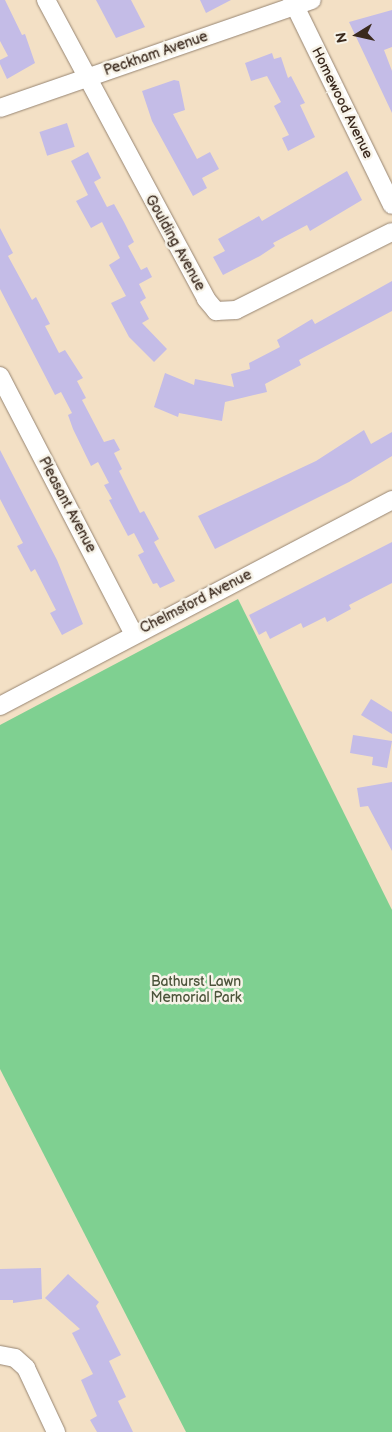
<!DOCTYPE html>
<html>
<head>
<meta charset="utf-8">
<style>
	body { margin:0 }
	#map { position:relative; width:392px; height:1432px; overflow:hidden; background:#f3e0c5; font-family:"Balsamiq Sans",sans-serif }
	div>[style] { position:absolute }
	.green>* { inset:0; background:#7fd091 }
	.building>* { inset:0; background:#c4bce7; transform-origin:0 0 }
	.roads { filter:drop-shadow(0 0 1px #978572) drop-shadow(0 0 1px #978572) }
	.minor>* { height:18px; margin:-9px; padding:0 9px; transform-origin:9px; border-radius:9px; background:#fff }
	span { translate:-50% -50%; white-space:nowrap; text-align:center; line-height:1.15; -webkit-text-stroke:5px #f7f3e8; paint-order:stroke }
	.street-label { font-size:14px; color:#3b2a1e }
	.park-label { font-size:14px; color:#4c543b }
	.north { position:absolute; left:332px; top:10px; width:50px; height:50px; -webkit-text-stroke:4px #f7f3e8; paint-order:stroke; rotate:260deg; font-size:14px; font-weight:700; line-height:20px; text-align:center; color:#3b2a1e }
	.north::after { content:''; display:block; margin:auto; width:18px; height:22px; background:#3b2a1e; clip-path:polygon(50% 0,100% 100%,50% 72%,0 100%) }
</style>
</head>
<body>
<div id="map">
	<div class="green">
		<div style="clip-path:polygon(238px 599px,392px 910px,392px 1432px,186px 1432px,0 1069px,0 725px)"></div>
	</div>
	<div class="building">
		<div style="clip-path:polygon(0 0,5px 0,22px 35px,25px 34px,35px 63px,7px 79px,0 64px,0 60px,8px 56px,0 41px)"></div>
		<div style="clip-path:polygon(96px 0,131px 0,145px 27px,116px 38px)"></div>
		<div style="clip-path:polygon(200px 0,231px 0,206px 13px)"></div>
		<div style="clip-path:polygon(392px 10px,392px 47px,384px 50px,392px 71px,392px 113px,349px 22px)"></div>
		<div style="clip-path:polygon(272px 53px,274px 59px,281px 57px,288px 78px,291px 76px,305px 103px,300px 105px,315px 137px,288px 151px,282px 138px,289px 135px,274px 106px,281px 102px,267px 76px,251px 81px,245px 63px)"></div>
		<div style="clip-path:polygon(174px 80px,179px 81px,185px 110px,173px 114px,197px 159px,210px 152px,219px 169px,202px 178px,207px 188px,193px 196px,152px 121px,142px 91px)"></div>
		<div style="left:67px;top:123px;width:25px;height:29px;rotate:72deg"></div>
		<div style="clip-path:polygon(88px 152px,101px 178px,94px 182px,107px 207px,114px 204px,124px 222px,134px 242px,128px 246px,141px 270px,147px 267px,152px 277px,139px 284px,146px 298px,140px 302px,149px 319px,142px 323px,167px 349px,154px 362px,129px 337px,111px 303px,126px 296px,109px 265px,120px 258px,102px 222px,91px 228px,76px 201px,88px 195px,71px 161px)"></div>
		<div style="clip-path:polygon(347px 171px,362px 200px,310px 231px,307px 225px,273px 243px,275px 246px,260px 256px,223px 275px,213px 257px,225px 251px,218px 239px,259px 216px,262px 221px)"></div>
		<div style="clip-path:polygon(0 228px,13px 253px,8px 256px,32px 300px,36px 297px,50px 324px,45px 326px,59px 353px,65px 350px,83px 378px,77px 381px,86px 398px,82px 400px,104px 442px,114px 439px,120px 450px,114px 453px,122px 469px,119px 471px,140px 513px,144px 511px,159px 539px,154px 542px,175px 581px,160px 588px,157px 583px,153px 584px,138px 555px,144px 552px,134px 533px,128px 536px,109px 500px,112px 499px,104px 485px,109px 483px,98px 462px,91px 466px,73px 429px,68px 415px,72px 413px,61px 392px,55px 395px,0 289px)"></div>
		<div style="clip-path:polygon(392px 281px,392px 311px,299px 360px,301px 365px,265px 384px,267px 392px,225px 402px,222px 421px,179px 413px,178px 417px,154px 407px,165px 373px,194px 385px,195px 379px,234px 387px,231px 374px,250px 369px,249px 363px,280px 347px,277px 340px,312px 319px,315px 324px)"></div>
		<div style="clip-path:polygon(364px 430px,371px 444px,392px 432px,392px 456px,349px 482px,215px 549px,198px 516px,316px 461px)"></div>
		<div style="clip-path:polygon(0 450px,57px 560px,83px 624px,62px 635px,50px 613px,56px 610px,35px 569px,31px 572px,17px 546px,23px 543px,0 499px)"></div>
		<div style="clip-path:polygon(392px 542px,392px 583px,349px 605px,351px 609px,327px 622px,325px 617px,303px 628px,301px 623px,270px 639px,266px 631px,259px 635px,249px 615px)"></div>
		<div style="clip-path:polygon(371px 699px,392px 712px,392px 734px,361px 715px)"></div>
		<div style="clip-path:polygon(353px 735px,392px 741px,387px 768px,372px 765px,373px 757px,350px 753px)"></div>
		<div style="clip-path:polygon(392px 782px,392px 851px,368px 806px,360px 807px,357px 788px)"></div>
		<div style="clip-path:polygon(41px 1268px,42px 1299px,13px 1303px,13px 1300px,0 1300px,0 1269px)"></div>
		<div style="clip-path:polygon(68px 1274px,99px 1302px,96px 1306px,121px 1355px,109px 1361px,126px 1397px,118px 1401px,133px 1432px,97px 1432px,90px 1420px,97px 1416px,81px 1380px,93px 1374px,72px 1333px,80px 1329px,45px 1298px)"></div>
	</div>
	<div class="roads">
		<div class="minor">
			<div style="left:46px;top:0;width:339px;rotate:61.8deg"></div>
			<div style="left:206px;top:299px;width:16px;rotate:50deg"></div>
			<div style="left:216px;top:311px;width:20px;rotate:-3deg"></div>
			<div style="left:236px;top:310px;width:174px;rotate:-26.6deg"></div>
			<div style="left:292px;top:0;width:228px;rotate:64deg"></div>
			<div style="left:0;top:108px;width:330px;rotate:-19.1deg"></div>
			<div style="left:0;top:376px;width:291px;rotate:62.6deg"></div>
			<div style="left:0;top:706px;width:443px;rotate:-27.7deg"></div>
			<div style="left:0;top:1355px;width:15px;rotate:11deg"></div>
			<div style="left:15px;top:1358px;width:15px;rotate:42deg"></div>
			<div style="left:26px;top:1368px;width:71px;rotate:64.9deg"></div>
		</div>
	</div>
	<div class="street-label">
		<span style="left:156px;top:54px;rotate:-19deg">Peckham Avenue</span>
		<span style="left:342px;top:103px;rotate:64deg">Homewood Avenue</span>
		<span style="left:175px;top:243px;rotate:61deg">Goulding Avenue</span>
		<span style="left:67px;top:505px;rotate:62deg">Pleasant Avenue</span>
		<span style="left:196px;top:602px;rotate:-27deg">Chelmsford Avenue</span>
	</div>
	<div class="park-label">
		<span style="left:196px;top:990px">Bathurst Lawn<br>Memorial Park</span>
	</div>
	<div class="north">N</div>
</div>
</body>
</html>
